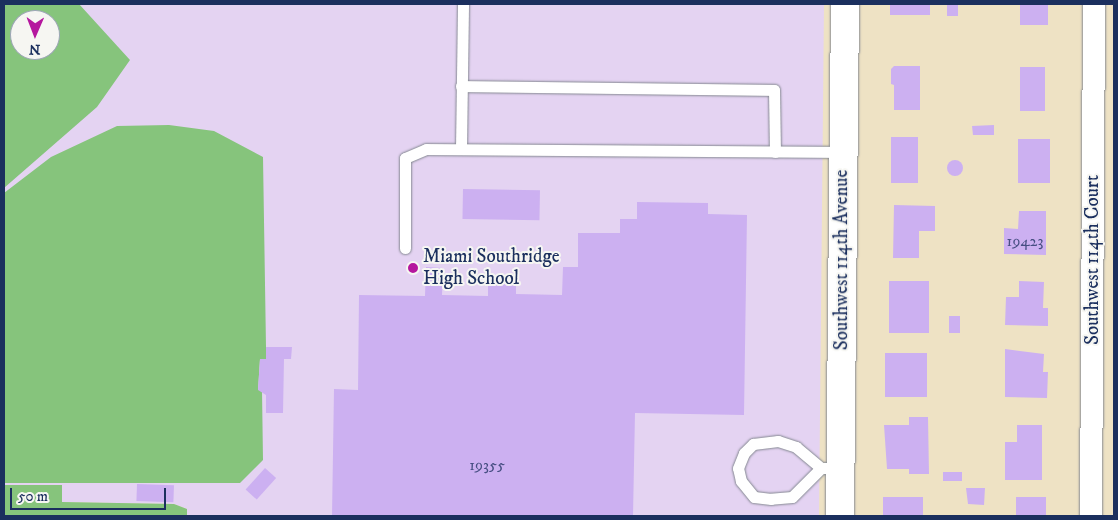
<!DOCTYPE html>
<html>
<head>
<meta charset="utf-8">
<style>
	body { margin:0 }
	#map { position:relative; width:1118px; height:520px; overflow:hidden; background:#eee2c4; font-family:"IM FELL DW Pica",serif }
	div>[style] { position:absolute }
	.built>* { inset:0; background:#e4d3f2 }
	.green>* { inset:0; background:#86c47c }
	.building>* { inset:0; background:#ccb0f1; transform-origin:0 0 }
	.round { border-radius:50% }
	.roads { filter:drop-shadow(0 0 1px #848891) drop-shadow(0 0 1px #848891) }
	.service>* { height:11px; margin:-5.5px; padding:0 5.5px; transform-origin:5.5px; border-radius:5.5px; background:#fff }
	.minor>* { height:22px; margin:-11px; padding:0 11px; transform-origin:11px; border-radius:11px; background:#fff }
	.tertiary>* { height:28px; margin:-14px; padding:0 14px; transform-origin:14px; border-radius:14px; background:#fff }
	.dots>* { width:14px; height:14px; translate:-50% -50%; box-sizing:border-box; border:2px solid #f6f6f2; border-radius:50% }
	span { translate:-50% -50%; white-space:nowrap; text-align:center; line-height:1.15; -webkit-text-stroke:4px #f6f6f2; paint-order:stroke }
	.number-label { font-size:16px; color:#474f83 }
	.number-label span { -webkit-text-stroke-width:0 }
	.poi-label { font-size:19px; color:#1b2f5e }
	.left { translate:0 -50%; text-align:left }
	.street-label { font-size:19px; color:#1b2f5e }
	.frame { position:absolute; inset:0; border:5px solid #1b2f5e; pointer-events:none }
	.north { position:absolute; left:10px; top:10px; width:50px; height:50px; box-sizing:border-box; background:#f6f6f2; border:1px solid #9ea6b7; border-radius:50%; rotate:181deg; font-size:14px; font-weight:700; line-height:20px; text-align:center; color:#1b2f5e }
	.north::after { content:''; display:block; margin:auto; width:18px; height:22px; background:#b5179e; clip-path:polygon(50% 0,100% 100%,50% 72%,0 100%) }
	.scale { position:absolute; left:10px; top:488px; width:156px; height:22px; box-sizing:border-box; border:2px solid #1b2f5e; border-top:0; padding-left:6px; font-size:15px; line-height:18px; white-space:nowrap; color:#1b2f5e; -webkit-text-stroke:4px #f6f6f2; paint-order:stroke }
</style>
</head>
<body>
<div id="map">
	<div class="built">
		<div style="clip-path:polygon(evenodd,4px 4px,824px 4px,819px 516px,187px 516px,187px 509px,174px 504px,62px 502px,62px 486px,4px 485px,4px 4px,20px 20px,50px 20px,50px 50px,20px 50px,20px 20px)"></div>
	</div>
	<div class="green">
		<div style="clip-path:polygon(evenodd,4px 4px,79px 4px,130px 60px,97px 107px,4px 188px,4px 4px,20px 20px,50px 20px,50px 50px,20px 50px,20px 20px)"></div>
		<div style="clip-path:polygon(169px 125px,214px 131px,263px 157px,266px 347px,266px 359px,260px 359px,258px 390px,262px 390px,263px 460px,240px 483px,4px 483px,4px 193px,51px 157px,117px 126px)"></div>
		<div style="clip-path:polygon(4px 485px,62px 485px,62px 502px,174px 504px,187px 509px,187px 516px,4px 516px)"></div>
	</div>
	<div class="building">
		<div style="left:890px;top:4px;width:40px;height:11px"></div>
		<div style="left:947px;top:4px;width:11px;height:12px"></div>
		<div style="left:1020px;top:4px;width:28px;height:21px"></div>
		<div style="clip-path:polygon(894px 66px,920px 66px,920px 110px,894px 110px,894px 85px,891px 84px,891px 69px)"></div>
		<div style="left:1020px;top:67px;width:25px;height:44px"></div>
		<div style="clip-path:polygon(994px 125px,994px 135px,973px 135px,972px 126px)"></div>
		<div style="left:891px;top:137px;width:27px;height:46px"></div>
		<div style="left:1018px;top:139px;width:32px;height:44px"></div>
		<div class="round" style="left:947px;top:160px;width:16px;height:16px"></div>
		<div style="left:463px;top:189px;width:77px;height:30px;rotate:1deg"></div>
		<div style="clip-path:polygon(637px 202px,708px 203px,708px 214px,747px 215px,744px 415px,635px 413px,633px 516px,332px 516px,334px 389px,358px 390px,359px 295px,425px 296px,426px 267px,443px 268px,442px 295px,488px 296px,488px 283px,516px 284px,516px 294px,562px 295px,563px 267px,578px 267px,578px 233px,620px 233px,620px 219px,637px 219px)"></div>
		<div style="clip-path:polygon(894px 205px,935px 206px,935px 231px,919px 231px,919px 258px,893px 258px)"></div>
		<div style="clip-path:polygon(1019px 211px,1046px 211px,1046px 255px,1004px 254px,1004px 228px,1018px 229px)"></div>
		<div style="left:889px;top:281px;width:40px;height:52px"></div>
		<div style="clip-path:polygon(1019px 281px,1044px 282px,1043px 308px,1048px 308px,1048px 326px,1005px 325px,1006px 297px,1019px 297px)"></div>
		<div style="left:949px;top:316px;width:11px;height:17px"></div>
		<div style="clip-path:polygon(266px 347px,292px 347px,291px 359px,284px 359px,283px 413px,266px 413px,266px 395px,258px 390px,260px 359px,266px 359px)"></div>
		<div style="clip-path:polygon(1005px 349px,1044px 354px,1043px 372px,1048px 372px,1047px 398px,1005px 397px)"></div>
		<div style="left:885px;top:353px;width:42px;height:44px"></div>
		<div style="clip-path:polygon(909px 417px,928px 417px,929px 474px,909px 474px,909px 469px,887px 469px,884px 425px,909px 425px)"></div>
		<div style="clip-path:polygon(1017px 425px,1042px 425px,1042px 480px,1005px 480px,1005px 442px,1017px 442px)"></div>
		<div style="left:265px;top:468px;width:15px;height:29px;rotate:42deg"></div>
		<div style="left:943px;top:472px;width:19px;height:9px"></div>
		<div style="left:137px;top:484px;width:37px;height:17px;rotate:2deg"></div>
		<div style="clip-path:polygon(966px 488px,985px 488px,984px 505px,968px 504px)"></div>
		<div style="left:923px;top:497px;width:19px;height:40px;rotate:90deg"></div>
		<div style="left:1016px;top:497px;width:30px;height:19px"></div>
	</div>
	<div class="roads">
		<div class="service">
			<div style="left:461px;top:86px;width:313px;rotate:0.7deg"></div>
			<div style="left:774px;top:90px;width:62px;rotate:89.1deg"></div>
			<div style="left:461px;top:149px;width:145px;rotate:-89.2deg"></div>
			<div style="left:405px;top:248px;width:90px;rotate:-90deg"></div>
			<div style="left:405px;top:158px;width:23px;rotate:-23deg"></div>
			<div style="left:426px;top:149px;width:417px;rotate:0.4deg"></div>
			<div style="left:821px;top:468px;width:41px;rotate:135deg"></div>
			<div style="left:792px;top:497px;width:21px;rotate:175deg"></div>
			<div style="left:771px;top:499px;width:17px;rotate:-173deg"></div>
			<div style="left:754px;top:497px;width:21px;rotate:-129deg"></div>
			<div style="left:741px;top:481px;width:13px;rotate:-103deg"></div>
			<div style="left:738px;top:468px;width:16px;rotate:-68deg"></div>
			<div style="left:744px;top:453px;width:13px;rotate:-45deg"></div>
			<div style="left:753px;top:444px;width:25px;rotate:-7deg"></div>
			<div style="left:778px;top:441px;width:19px;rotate:18deg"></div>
			<div style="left:796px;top:447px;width:33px;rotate:40deg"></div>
			<div style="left:821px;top:468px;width:19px"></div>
		</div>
		<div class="minor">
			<div style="left:1091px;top:516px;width:512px;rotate:-89.66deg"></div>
		</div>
		<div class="tertiary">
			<div style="left:840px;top:516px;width:512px;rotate:-89.44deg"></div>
		</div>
	</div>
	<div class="dots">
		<div style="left:413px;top:268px;background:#b5179e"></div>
	</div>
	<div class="number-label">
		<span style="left:1025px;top:241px">19423</span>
		<span style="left:487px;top:465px">19355</span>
	</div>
	<div class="poi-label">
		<span class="left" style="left:423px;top:268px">Miami Southridge<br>High School</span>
	</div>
	<div class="street-label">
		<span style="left:842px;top:260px;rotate:-90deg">Southwest 114th Avenue</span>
		<span style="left:1093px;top:260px;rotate:-90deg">Southwest 114th Court</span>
	</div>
	<div class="frame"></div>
	<div class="north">N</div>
	<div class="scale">50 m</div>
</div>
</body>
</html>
